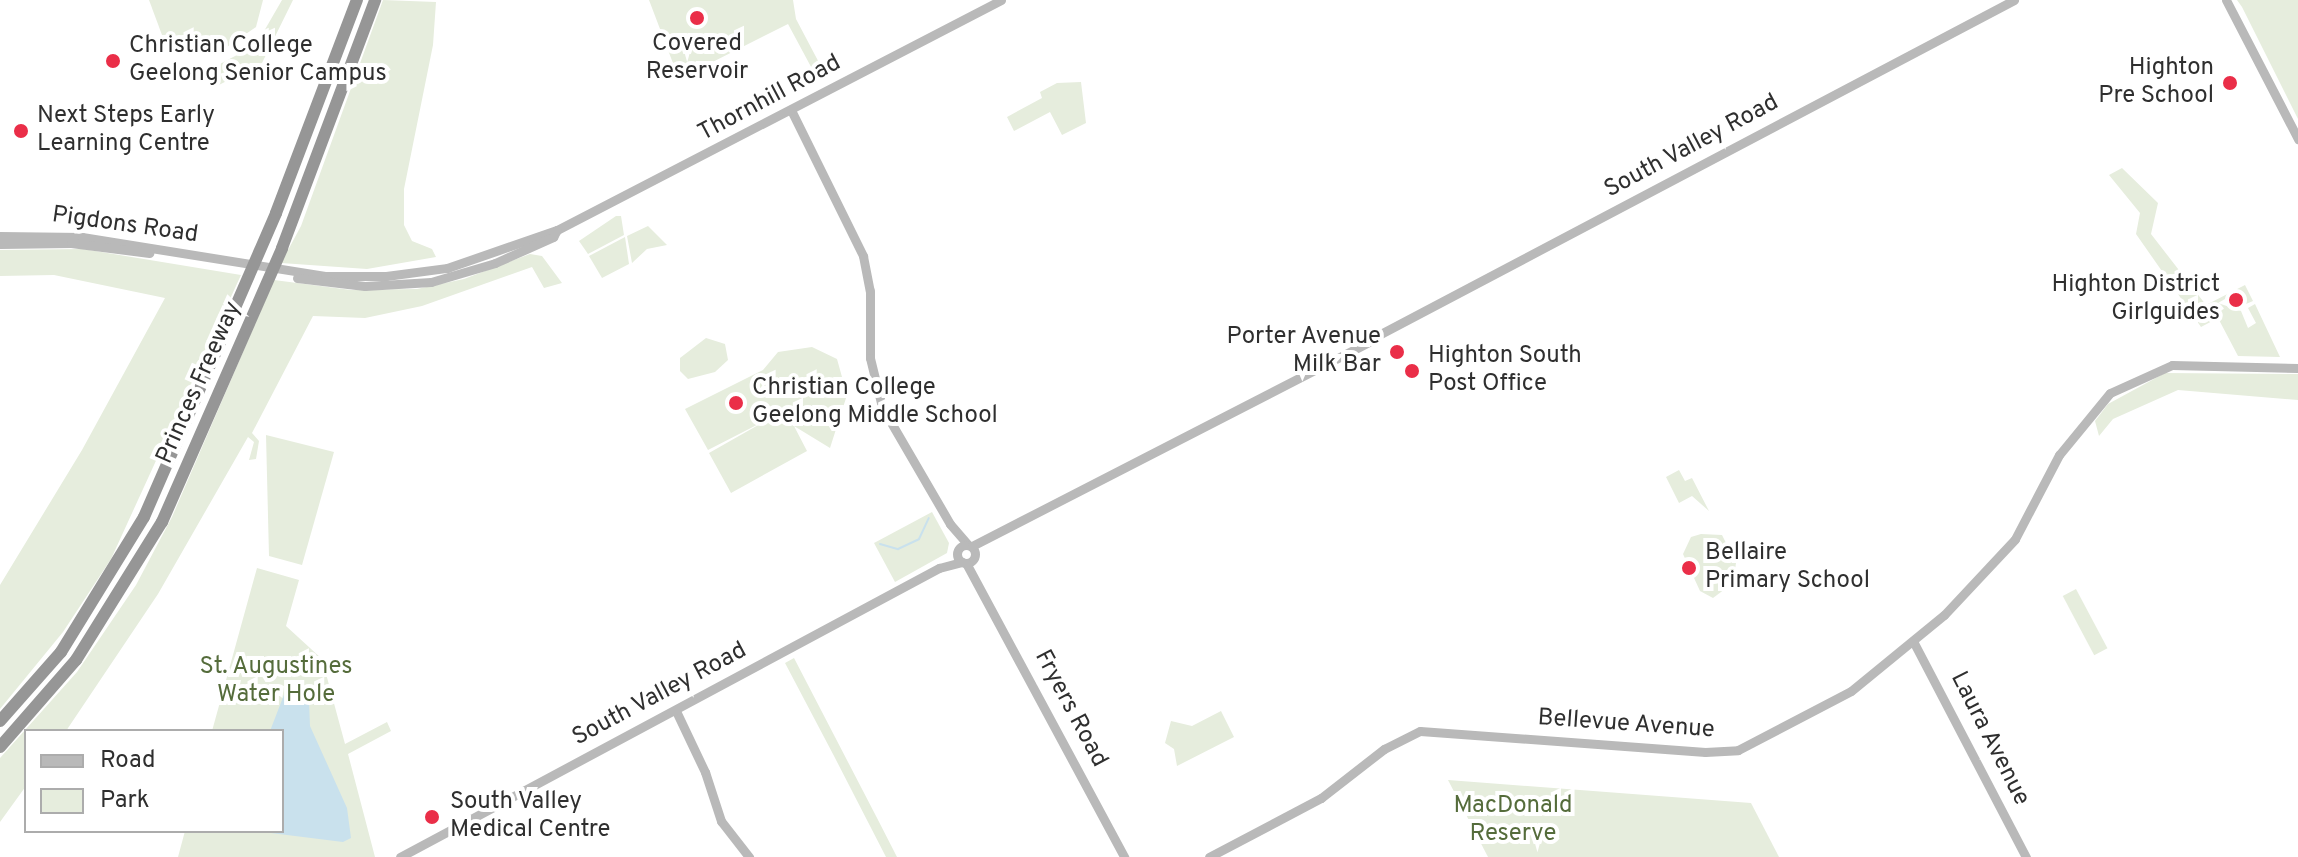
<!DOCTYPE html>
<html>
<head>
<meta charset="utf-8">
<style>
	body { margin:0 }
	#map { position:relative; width:2298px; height:857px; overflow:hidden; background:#fff; font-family:Overpass,sans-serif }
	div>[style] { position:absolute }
	.green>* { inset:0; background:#e6eddd; transform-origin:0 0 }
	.water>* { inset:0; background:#c9e1ed }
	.stream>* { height:2px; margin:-1px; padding:0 1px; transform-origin:1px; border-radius:1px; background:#c9e1ed }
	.secondary>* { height:9px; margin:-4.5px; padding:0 4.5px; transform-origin:4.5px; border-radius:4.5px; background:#b9b9b9 }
	.secondary>.ring { margin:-4.5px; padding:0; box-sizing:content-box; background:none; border:9px solid #b9b9b9; border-radius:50% }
	.highway>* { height:12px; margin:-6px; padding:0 6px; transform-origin:6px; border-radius:6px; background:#969696 }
	.dots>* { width:22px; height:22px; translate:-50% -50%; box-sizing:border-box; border:4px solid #fff; border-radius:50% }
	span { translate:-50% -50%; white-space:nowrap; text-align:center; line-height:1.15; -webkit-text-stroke:8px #fff; paint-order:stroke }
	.poi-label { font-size:24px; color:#2f2f2f }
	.left { translate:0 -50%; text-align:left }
	.right { translate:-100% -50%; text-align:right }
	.street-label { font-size:24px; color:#2f2f2f }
	.park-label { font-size:24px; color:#556c3b }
	.legend { position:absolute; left:24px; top:729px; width:260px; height:104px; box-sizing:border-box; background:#fff; border:2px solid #acacac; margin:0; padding:10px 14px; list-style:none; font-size:24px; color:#2f2f2f }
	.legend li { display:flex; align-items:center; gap:16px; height:40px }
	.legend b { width:40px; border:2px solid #acacac }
</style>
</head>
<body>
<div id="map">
	<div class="green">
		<div style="clip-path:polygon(149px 0,263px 0,256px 27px,214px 56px,181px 50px,162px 35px)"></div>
		<div style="clip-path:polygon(282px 0,293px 0,262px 63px,215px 87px,197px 76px,256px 45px)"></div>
		<div style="clip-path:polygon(383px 0,436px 2px,433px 45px,404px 189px,404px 225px,412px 241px,432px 249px,436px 257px,367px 269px,281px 263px,301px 226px)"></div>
		<div style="clip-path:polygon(649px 0,793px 0,796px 19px,825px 74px,817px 78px,788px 24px,679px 79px)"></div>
		<div style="clip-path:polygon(2237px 0,2298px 0,2298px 119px,2242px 7px)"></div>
		<div style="clip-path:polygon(1081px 82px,1086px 123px,1062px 135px,1050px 112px,1014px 131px,1007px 117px,1042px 98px,1040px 92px,1057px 83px)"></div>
		<div style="clip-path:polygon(2122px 168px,2158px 203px,2151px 234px,2206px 305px,2245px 285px,2253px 301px,2246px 304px,2239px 291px,2218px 303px,2241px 311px,2248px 328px,2256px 323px,2248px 308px,2255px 304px,2280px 357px,2238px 356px,2218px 318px,2201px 327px,2136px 234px,2140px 213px,2109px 175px)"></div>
		<div style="clip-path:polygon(616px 216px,621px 216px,624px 235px,588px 254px,579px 241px)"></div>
		<div style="clip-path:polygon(648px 226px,667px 245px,647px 249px,632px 263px,627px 236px)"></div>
		<div style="clip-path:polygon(625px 237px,629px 264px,602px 278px,589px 256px)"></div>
		<div style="clip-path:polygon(83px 249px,241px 275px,111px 559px,63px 632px,0 709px,0 585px,82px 450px,165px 298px,54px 275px,0 276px,0 250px)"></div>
		<div style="clip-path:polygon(530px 254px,542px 256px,562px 283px,544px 288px,532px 267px,422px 306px,365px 318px,313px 316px,252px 433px,259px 441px,256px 459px,249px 460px,254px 442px,248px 437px,158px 594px,66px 731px,26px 731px,26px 786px,0 822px,0 758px,77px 672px,136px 585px,172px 517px,274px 280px,351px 290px,417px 289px,464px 279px)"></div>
		<div style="clip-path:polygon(706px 338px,725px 344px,728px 360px,715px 372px,688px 379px,680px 371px,680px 358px)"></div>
		<div style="clip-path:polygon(812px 347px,837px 359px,847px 395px,830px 448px,794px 426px,807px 451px,731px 493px,709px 453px,776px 415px,708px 450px,685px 409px,763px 370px,778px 352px)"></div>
		<div style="clip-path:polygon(2165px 373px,2298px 374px,2298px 400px,2178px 390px,2113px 419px,2099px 436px,2095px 421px,2108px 404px)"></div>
		<div style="clip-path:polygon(266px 435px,334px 452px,302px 565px,269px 556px)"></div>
		<div style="clip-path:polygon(1679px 470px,1685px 481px,1692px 478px,1709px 511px,1692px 496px,1679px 503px,1666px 477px)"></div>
		<div style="clip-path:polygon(932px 512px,949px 543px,947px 553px,895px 582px,874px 543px)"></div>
		<div style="clip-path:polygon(1701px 534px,1722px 535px,1736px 563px,1733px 583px,1713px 598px,1700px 591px,1683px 554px,1691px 537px)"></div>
		<div style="clip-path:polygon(257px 568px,299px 580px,286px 626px,322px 659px,345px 744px,387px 722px,391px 731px,348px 754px,375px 857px,178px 857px,185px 831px,282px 831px,282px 731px,212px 731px)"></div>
		<div style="left:2076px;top:589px;width:67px;height:15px;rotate:62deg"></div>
		<div style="clip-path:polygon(794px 658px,876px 816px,897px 857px,886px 857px,834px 756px,785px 663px)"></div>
		<div style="clip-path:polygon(1221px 711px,1234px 737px,1177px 766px,1174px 749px,1165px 743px,1171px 721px,1192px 726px)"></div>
		<div style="clip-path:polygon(1448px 780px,1751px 803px,1779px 857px,1488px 857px)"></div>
	</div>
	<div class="water">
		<div style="clip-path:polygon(296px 682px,309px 700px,310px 726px,347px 808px,351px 838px,343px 842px,255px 831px,282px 831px,282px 731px,270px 731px,287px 687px)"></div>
	</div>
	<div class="stream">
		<div style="left:880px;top:544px;width:19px;rotate:16deg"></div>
		<div style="left:898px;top:549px;width:23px;rotate:-25deg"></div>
		<div style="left:919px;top:539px;width:23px;rotate:-65deg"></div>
	</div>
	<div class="secondary">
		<div style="left:2226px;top:0;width:157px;rotate:62.6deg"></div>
		<div style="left:791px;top:110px;width:163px;rotate:63.7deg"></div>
		<div style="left:863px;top:256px;width:36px;rotate:79deg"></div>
		<div style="left:870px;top:291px;width:67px;rotate:90deg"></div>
		<div style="left:870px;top:358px;width:50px;rotate:76.2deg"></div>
		<div style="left:882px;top:407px;width:135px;rotate:59.8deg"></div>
		<div style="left:950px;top:524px;width:28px;rotate:49deg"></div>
		<div style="left:0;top:236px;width:82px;rotate:0.7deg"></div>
		<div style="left:82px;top:237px;width:246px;rotate:9.1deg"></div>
		<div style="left:325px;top:276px;width:61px"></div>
		<div style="left:386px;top:276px;width:62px;rotate:-7.5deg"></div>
		<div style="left:447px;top:268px;width:116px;rotate:-19.1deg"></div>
		<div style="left:557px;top:230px;width:500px;rotate:-27.38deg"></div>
		<div style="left:0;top:244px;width:71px;rotate:-0.8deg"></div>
		<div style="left:71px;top:243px;width:79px;rotate:7.3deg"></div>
		<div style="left:297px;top:278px;width:68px;rotate:6.7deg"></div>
		<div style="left:365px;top:286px;width:66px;rotate:-3.5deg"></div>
		<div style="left:431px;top:282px;width:67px;rotate:-16.5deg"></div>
		<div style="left:495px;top:263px;width:64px;rotate:-24.1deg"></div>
		<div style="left:553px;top:237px;width:8px;rotate:-60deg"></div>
		<div style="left:1371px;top:339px;width:727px;rotate:-27.8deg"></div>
		<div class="ring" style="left:957px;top:545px;width:9px;height:9px"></div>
		<div style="left:972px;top:546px;width:455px;rotate:-27.2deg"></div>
		<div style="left:966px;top:563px;width:334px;rotate:61.7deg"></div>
		<div style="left:1913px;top:641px;width:244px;rotate:62.4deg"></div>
		<div style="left:676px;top:711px;width:68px;rotate:64.6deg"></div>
		<div style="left:705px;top:772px;width:52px;rotate:71.9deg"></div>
		<div style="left:721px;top:821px;width:46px;rotate:52.1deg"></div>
		<div style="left:400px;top:857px;width:612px;rotate:-28.2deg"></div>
		<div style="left:939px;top:568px;width:24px;rotate:-15deg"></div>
		<div style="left:1209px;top:857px;width:127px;rotate:-27.8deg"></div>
		<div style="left:1321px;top:798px;width:80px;rotate:-37.9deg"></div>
		<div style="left:1384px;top:749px;width:40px;rotate:-26.6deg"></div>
		<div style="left:1420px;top:731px;width:286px;rotate:4.2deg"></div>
		<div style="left:1705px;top:752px;width:33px;rotate:-3deg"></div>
		<div style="left:1738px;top:750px;width:127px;rotate:-27.6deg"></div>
		<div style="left:1851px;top:691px;width:120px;rotate:-39.3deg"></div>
		<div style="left:1944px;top:615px;width:104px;rotate:-46.9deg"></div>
		<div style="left:2015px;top:539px;width:95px;rotate:-62.4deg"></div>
		<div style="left:2059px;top:455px;width:80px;rotate:-50.6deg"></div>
		<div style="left:2110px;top:393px;width:68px;rotate:-24.3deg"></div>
		<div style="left:2172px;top:365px;width:126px;rotate:1.4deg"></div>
	</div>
	<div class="highway">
		<div style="left:0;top:721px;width:92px;rotate:-48.5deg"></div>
		<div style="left:61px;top:652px;width:158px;rotate:-58.4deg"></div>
		<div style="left:144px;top:517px;width:331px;rotate:-66.5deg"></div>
		<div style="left:276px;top:213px;width:228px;rotate:-69.2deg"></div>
		<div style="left:0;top:747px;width:116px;rotate:-48.9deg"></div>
		<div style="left:76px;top:660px;width:163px;rotate:-58.1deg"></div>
		<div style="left:162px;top:522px;width:299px;rotate:-66.3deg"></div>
		<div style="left:282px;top:248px;width:265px;rotate:-69.4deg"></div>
	</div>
	<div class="dots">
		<div style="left:697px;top:18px;background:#ea2e48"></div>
		<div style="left:113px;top:61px;background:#ea2e48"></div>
		<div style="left:2230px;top:83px;background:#ea2e48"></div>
		<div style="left:21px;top:131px;background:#ea2e48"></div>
		<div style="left:2236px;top:300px;background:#ea2e48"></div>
		<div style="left:1397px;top:352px;background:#ea2e48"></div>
		<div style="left:1412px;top:371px;background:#ea2e48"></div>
		<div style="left:736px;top:403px;background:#ea2e48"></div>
		<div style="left:1689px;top:568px;background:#ea2e48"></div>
		<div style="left:432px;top:817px;background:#ea2e48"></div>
	</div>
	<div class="poi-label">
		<span style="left:697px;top:59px">Covered<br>Reservoir</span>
		<span class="left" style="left:129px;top:61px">Christian College<br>Geelong Senior Campus</span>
		<span class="right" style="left:2214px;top:83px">Highton<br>Pre School</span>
		<span class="left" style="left:37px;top:131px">Next Steps Early<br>Learning Centre</span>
		<span class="right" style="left:2220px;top:300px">Highton District<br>Girlguides</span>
		<span class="right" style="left:1381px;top:352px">Porter Avenue<br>Milk Bar</span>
		<span class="left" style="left:1428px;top:371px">Highton South<br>Post Office</span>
		<span class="left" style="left:752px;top:403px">Christian College<br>Geelong Middle School</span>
		<span class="left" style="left:1705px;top:568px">Bellaire<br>Primary School</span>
		<span class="left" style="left:450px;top:817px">South Valley<br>Medical Centre</span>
	</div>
	<div class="street-label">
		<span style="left:770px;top:99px;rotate:-28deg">Thornhill Road</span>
		<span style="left:1692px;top:147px;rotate:-28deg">South Valley Road</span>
		<span style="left:125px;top:226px;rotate:8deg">Pigdons Road</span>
		<span style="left:200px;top:383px;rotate:-66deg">Princes Freeway</span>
		<span style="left:660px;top:695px;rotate:-28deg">South Valley Road</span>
		<span style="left:1070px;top:709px;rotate:62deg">Fryers Road</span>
		<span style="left:1626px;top:725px;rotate:4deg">Bellevue Avenue</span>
		<span style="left:1989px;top:739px;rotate:63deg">Laura Avenue</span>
	</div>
	<div class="park-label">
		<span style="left:276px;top:682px">St. Augustines<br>Water Hole</span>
		<span style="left:1513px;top:821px">MacDonald<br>Reserve</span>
	</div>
	<ul class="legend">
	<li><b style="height:10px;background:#b9b9b9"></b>Road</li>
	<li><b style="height:22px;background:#e6eddd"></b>Park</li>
	</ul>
</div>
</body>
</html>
